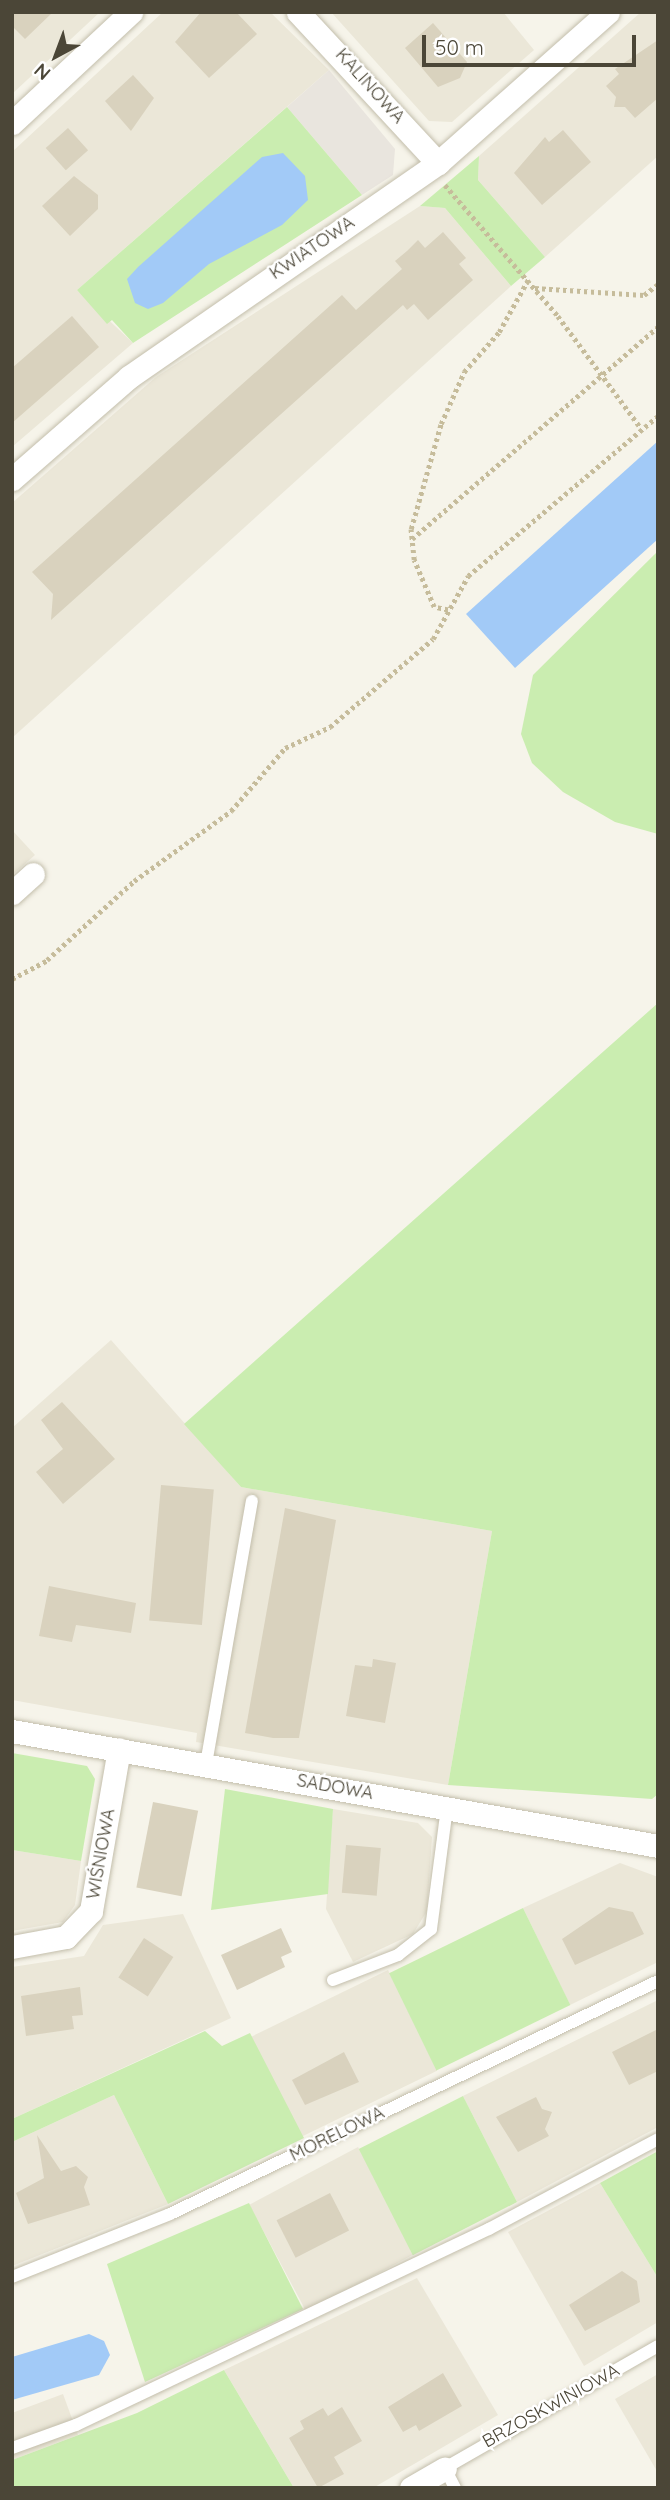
<!DOCTYPE html>
<html>
<head>
<meta charset="utf-8">
<style>
	body { margin:0 }
	#map { position:relative; width:670px; height:2500px; overflow:hidden; background:#f6f4ea; font-family:Quicksand,sans-serif }
	div>[style] { position:absolute }
	.residential>* { inset:0; background:#ebe7d8; transform-origin:0 0 }
	.industrial>* { inset:0; background:#e9e5de }
	.green>* { inset:0; background:#caedb0; transform-origin:0 0 }
	.water>* { inset:0; background:#a2caf7 }
	.building>* { inset:0; background:#d9d2be; transform-origin:0 0 }
	.path>* { height:4.5px; margin-top:-2.25px; transform-origin:0; background:repeating-linear-gradient(90deg,#c6bc9b 0 3.5px,transparent 0 7px) }
	.roads { filter:drop-shadow(0 0 2px #c3beab) drop-shadow(0 0 2px #c3beab) }
	.service>* { height:12px; margin:-6px; padding:0 6px; transform-origin:6px; border-radius:6px; background:#fff }
	.minor>* { height:23px; margin:-11.5px; padding:0 11.5px; transform-origin:11.5px; border-radius:11.5px; background:#fff }
	span { translate:-50% -50%; white-space:nowrap; text-align:center; line-height:1.15; -webkit-text-stroke:5px #fff; paint-order:stroke }
	.street-label { font-size:18px; color:#4b4637 }
	.frame { position:absolute; inset:0; border:14px solid #4b4637; pointer-events:none }
	.north { position:absolute; left:21px; top:21px; width:70px; height:70px; -webkit-text-stroke:5px #fff; paint-order:stroke; rotate:221deg; font-size:19px; font-weight:700; line-height:28px; text-align:center; color:#4b4637 }
	.north::after { content:''; display:block; margin:auto; width:24px; height:32px; background:#4b4637; clip-path:polygon(50% 0,100% 100%,50% 72%,0 100%) }
	.scale { position:absolute; left:422px; top:35px; width:214px; height:32px; box-sizing:border-box; border:4px solid #4b4637; border-top:0; padding-left:9px; font-size:21px; line-height:24px; white-space:nowrap; color:#4b4637; -webkit-text-stroke:5px #fff; paint-order:stroke }
</style>
</head>
<body>
<div id="map">
	<div class="residential">
		<div style="clip-path:polygon(12px 12px,100px 12px,12px 94px)"></div>
		<div style="clip-path:polygon(163px 12px,270px 12px,329px 70px,77px 290px,133px 343px,12px 447px,12px 152px)"></div>
		<div style="clip-path:polygon(331px 12px,503px 12px,534px 50px,452px 122px,429px 121px)"></div>
		<div style="clip-path:polygon(641px 12px,658px 12px,658px 156px,545px 257px,478px 180px,479px 156px)"></div>
		<div style="clip-path:polygon(420px 206px,445px 208px,511px 286px,12px 738px,12px 503px,156px 377px)"></div>
		<div style="clip-path:polygon(12px 830px,35px 855px,12px 875px)"></div>
		<div style="clip-path:polygon(111px 1340px,241px 1487px,492px 1531px,448px 1785px,196px 1742px,197px 1733px,12px 1700px,12px 1428px)"></div>
		<div style="clip-path:polygon(333px 1809px,418px 1823px,432px 1837px,427px 1911px,413px 1934px,353px 1962px,326px 1909px)"></div>
		<div style="clip-path:polygon(12px 1850px,81px 1861px,75px 1905px,63px 1922px,12px 1931px)"></div>
		<div style="clip-path:polygon(620px 1863px,658px 1877px,658px 1962px,570px 2005px,523px 1908px)"></div>
		<div style="clip-path:polygon(183px 1914px,231px 2018px,12px 2119px,12px 1967px,84px 1956px,103px 1925px)"></div>
		<div style="left:388px;top:1970px;width:112px;height:152px;rotate:64deg"></div>
		<div style="clip-path:polygon(658px 2000px,658px 2127px,517px 2202px,463px 2096px)"></div>
		<div style="clip-path:polygon(114px 2095px,168px 2204px,12px 2266px,12px 2142px)"></div>
		<div style="left:358px;top:2147px;width:121px;height:123px;rotate:62deg"></div>
		<div style="clip-path:polygon(600px 2183px,658px 2278px,658px 2322px,584px 2366px,508px 2232px)"></div>
		<div style="clip-path:polygon(417px 2278px,498px 2415px,373px 2488px,294px 2488px,224px 2370px)"></div>
		<div style="clip-path:polygon(658px 2374px,658px 2473px,615px 2399px)"></div>
		<div style="clip-path:polygon(63px 2394px,78px 2435px,12px 2460px,12px 2413px)"></div>
	</div>
	<div class="industrial">
		<div style="clip-path:polygon(329px 70px,395px 149px,393px 175px,362px 195px,287px 107px)"></div>
	</div>
	<div class="green">
		<div style="clip-path:polygon(287px 107px,362px 195px,133px 343px,112px 320px,107px 324px,77px 290px)"></div>
		<div style="clip-path:polygon(479px 156px,478px 180px,545px 257px,511px 286px,445px 208px,420px 206px)"></div>
		<div style="clip-path:polygon(658px 551px,658px 834px,615px 822px,563px 792px,532px 763px,521px 734px,533px 675px)"></div>
		<div style="clip-path:polygon(658px 1003px,658px 1794px,652px 1799px,448px 1785px,492px 1531px,241px 1487px,184px 1424px)"></div>
		<div style="clip-path:polygon(12px 1753px,87px 1766px,95px 1779px,81px 1861px,12px 1850px)"></div>
		<div style="clip-path:polygon(225px 1789px,333px 1809px,328px 1894px,211px 1910px)"></div>
		<div style="left:523px;top:1908px;width:108px;height:149px;rotate:64deg"></div>
		<div style="clip-path:polygon(205px 2031px,222px 2046px,250px 2033px,304px 2138px,168px 2204px,114px 2095px,12px 2142px,12px 2119px)"></div>
		<div style="left:463px;top:2096px;width:119px;height:117px;rotate:63deg"></div>
		<div style="clip-path:polygon(658px 2151px,658px 2278px,600px 2183px)"></div>
		<div style="clip-path:polygon(249px 2203px,303px 2309px,145px 2382px,107px 2264px)"></div>
		<div style="clip-path:polygon(224px 2370px,294px 2488px,12px 2488px,12px 2460px,137px 2413px)"></div>
	</div>
	<div class="water">
		<div style="clip-path:polygon(283px 153px,305px 176px,308px 200px,282px 225px,209px 264px,163px 303px,148px 309px,135px 303px,127px 279px,138px 267px,262px 157px)"></div>
		<div style="clip-path:polygon(658px 441px,658px 539px,515px 668px,466px 614px)"></div>
		<div style="clip-path:polygon(89px 2334px,104px 2341px,110px 2355px,99px 2375px,12px 2400px,12px 2357px)"></div>
	</div>
	<div class="building">
		<div style="clip-path:polygon(12px 12px,53px 12px,25px 39px,12px 26px)"></div>
		<div style="clip-path:polygon(201px 12px,236px 12px,257px 34px,209px 78px,175px 42px)"></div>
		<div style="clip-path:polygon(433px 23px,467px 62px,460px 78px,438px 87px,405px 48px)"></div>
		<div style="clip-path:polygon(658px 40px,658px 98px,635px 118px,625px 107px,614px 107px,616px 97px,606px 86px,619px 74px,615px 69px)"></div>
		<div style="clip-path:polygon(133px 75px,154px 98px,131px 131px,105px 101px)"></div>
		<div style="left:68px;top:128px;width:30px;height:30px;rotate:48deg"></div>
		<div style="clip-path:polygon(563px 130px,591px 162px,542px 205px,514px 173px,545px 137px,549px 142px)"></div>
		<div style="clip-path:polygon(74px 176px,98px 195px,98px 209px,70px 236px,42px 206px)"></div>
		<div style="clip-path:polygon(443px 232px,466px 258px,459px 264px,473px 280px,428px 320px,414px 304px,407px 310px,403px 305px,51px 620px,53px 594px,32px 572px,342px 295px,356px 310px,402px 269px,395px 261px,407px 251px,418px 240px,425px 248px)"></div>
		<div style="clip-path:polygon(72px 316px,99px 347px,12px 423px,12px 368px)"></div>
		<div style="clip-path:polygon(62px 1402px,115px 1459px,63px 1504px,36px 1472px,63px 1449px,41px 1420px)"></div>
		<div style="left:161px;top:1485px;width:53px;height:136px;rotate:5deg"></div>
		<div style="clip-path:polygon(285px 1508px,336px 1520px,299px 1738px,273px 1738px,245px 1733px)"></div>
		<div style="clip-path:polygon(49px 1586px,136px 1603px,131px 1633px,76px 1625px,72px 1642px,39px 1636px)"></div>
		<div style="clip-path:polygon(373px 1659px,396px 1663px,385px 1723px,346px 1716px,355px 1665px,372px 1667px)"></div>
		<div style="left:153px;top:1802px;width:46px;height:87px;rotate:11deg"></div>
		<div style="left:346px;top:1845px;width:35px;height:48px;rotate:5deg"></div>
		<div style="clip-path:polygon(609px 1907px,633px 1912px,644px 1934px,575px 1965px,562px 1939px)"></div>
		<div style="clip-path:polygon(281px 1928px,292px 1952px,281px 1957px,285px 1967px,237px 1990px,221px 1955px)"></div>
		<div style="left:144px;top:1938px;width:35px;height:47px;rotate:33deg"></div>
		<div style="clip-path:polygon(80px 1987px,83px 2015px,72px 2016px,74px 2029px,26px 2036px,21px 1996px)"></div>
		<div style="clip-path:polygon(658px 2029px,658px 2071px,629px 2085px,612px 2052px)"></div>
		<div style="clip-path:polygon(344px 2052px,359px 2082px,305px 2105px,292px 2080px)"></div>
		<div style="clip-path:polygon(536px 2097px,542px 2109px,552px 2112px,545px 2129px,549px 2136px,518px 2152px,496px 2117px)"></div>
		<div style="clip-path:polygon(37px 2135px,61px 2171px,76px 2166px,88px 2177px,84px 2187px,90px 2205px,28px 2224px,16px 2193px,44px 2178px)"></div>
		<div style="left:330px;top:2193px;width:42px;height:60px;rotate:63deg"></div>
		<div style="clip-path:polygon(622px 2271px,637px 2281px,640px 2302px,585px 2331px,569px 2305px)"></div>
		<div style="clip-path:polygon(443px 2373px,462px 2406px,419px 2431px,416px 2425px,403px 2432px,388px 2407px)"></div>
		<div style="clip-path:polygon(342px 2407px,362px 2441px,334px 2457px,344px 2474px,318px 2488px,289px 2438px,304px 2429px,300px 2421px,323px 2408px,328px 2416px)"></div>
	</div>
	<div class="path">
		<div style="left:445px;top:185px;width:173px;rotate:49.2deg"></div>
		<div style="left:558px;top:316px;width:138px;rotate:53.5deg"></div>
		<div style="left:535px;top:288px;width:109px;rotate:3.7deg"></div>
		<div style="left:644px;top:295px;width:18px;rotate:-38deg"></div>
		<div style="left:412px;top:539px;width:325px;rotate:-40.8deg"></div>
		<div style="left:448px;top:610px;width:14px;rotate:-168deg"></div>
		<div style="left:434px;top:607px;width:51px;rotate:-113.1deg"></div>
		<div style="left:414px;top:560px;width:31px;rotate:-96deg"></div>
		<div style="left:411px;top:529px;width:109px;rotate:-74.1deg"></div>
		<div style="left:441px;top:424px;width:57px;rotate:-66.1deg"></div>
		<div style="left:464px;top:372px;width:53px;rotate:-48.8deg"></div>
		<div style="left:499px;top:332px;width:60px;rotate:-60.9deg"></div>
		<div style="left:12px;top:979px;width:40px;rotate:-28deg"></div>
		<div style="left:47px;top:960px;width:118px;rotate:-42.2deg"></div>
		<div style="left:134px;top:881px;width:120px;rotate:-35.8deg"></div>
		<div style="left:231px;top:811px;width:83px;rotate:-49.4deg"></div>
		<div style="left:285px;top:748px;width:50px;rotate:-25deg"></div>
		<div style="left:330px;top:727px;width:135px;rotate:-40.5deg"></div>
		<div style="left:433px;top:639px;width:72px;rotate:-60.9deg"></div>
		<div style="left:468px;top:576px;width:248px;rotate:-40.1deg"></div>
	</div>
	<div class="roads">
		<div class="service">
			<div style="left:206px;top:1764px;width:267px;rotate:-80.1deg"></div>
			<div style="left:333px;top:1980px;width:70px;rotate:-21deg"></div>
			<div style="left:398px;top:1955px;width:42px;rotate:-38.2deg"></div>
			<div style="left:431px;top:1929px;width:123px;rotate:-82.5deg"></div>
			<div style="left:12px;top:2277px;width:170px;rotate:-21.7deg"></div>
			<div style="left:170px;top:2214px;width:541px;rotate:-25.52deg"></div>
			<div style="left:12px;top:2448px;width:68px;rotate:-19.8deg"></div>
			<div style="left:76px;top:2425px;width:457px;rotate:-25.4deg"></div>
			<div style="left:489px;top:2229px;width:191px;rotate:-28deg"></div>
			<div style="left:455px;top:2488px;width:22px;rotate:-117deg"></div>
			<div style="left:445px;top:2468px;width:245px;rotate:-29.8deg"></div>
		</div>
		<div class="minor">
			<div style="left:298px;top:12px;width:206px;rotate:47.2deg"></div>
			<div style="left:12px;top:123px;width:163px;rotate:-43deg"></div>
			<div style="left:12px;top:479px;width:155px;rotate:-41.1deg"></div>
			<div style="left:129px;top:377px;width:376px;rotate:-34.7deg"></div>
			<div style="left:438px;top:163px;width:227px;rotate:-41.6deg"></div>
			<div style="left:12px;top:893px;width:28px;rotate:-42deg"></div>
			<div style="left:12px;top:1731px;width:656px;rotate:10.09deg"></div>
			<div style="left:12px;top:1947px;width:55px;rotate:-10.5deg"></div>
			<div style="left:66px;top:1937px;width:36px;rotate:-46deg"></div>
			<div style="left:91px;top:1911px;width:164px;rotate:-80.2deg"></div>
			<div style="left:411px;top:2488px;width:39px;rotate:-30deg"></div>
		</div>
	</div>
	<div class="street-label">
		<span style="left:370px;top:86px;rotate:48deg">KALINOWA</span>
		<span style="left:312px;top:248px;rotate:-34deg">KWIATOWA</span>
		<span style="left:335px;top:1787px;rotate:10deg">SADOWA</span>
		<span style="left:101px;top:1854px;rotate:-80deg">WIŚNIOWA</span>
		<span style="left:337px;top:2134px;rotate:-26deg">MORELOWA</span>
		<span style="left:551px;top:2406px;rotate:-29deg">BRZOSKWINIOWA</span>
	</div>
	<div class="frame"></div>
	<div class="north">N</div>
	<div class="scale">50 m</div>
</div>
</body>
</html>
